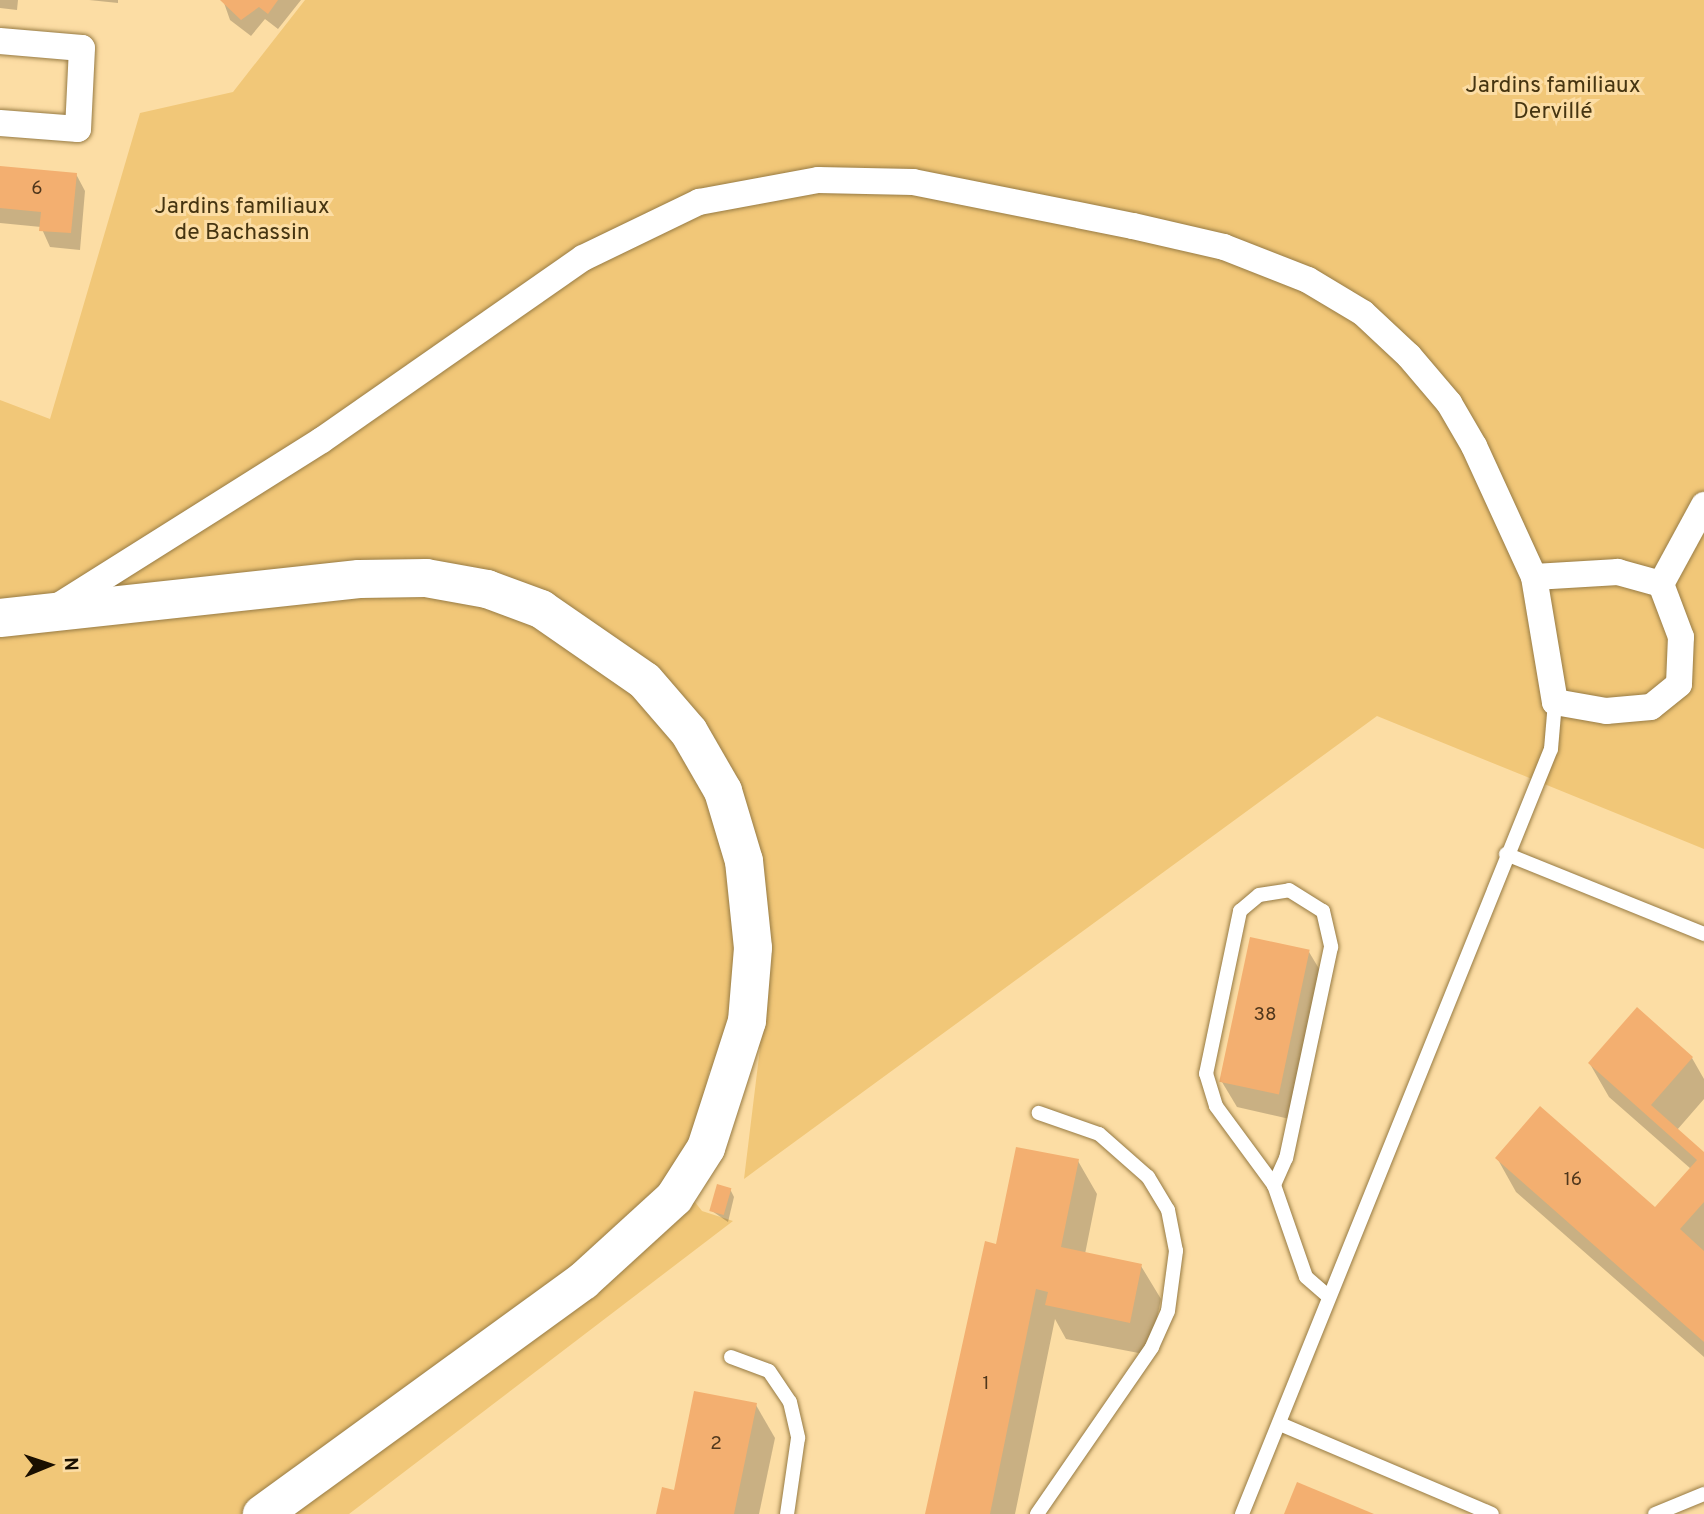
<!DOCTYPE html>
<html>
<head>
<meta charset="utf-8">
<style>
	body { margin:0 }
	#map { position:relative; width:1704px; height:1514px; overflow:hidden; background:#fcdda4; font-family:Overpass,sans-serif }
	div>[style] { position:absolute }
	.green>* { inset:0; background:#f1c778 }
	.shadow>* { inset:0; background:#0003 }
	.building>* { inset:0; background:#f3af70; transform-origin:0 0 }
	.roads { filter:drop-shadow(0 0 2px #977b44) drop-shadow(0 0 2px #977b44) }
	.service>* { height:14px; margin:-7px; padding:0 7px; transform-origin:7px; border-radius:7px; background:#fff }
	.minor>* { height:26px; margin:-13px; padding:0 13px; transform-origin:13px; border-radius:13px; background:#fff }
	.secondary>* { height:38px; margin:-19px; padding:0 19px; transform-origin:19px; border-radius:19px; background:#fff }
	span { translate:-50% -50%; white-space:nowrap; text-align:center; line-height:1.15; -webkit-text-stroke:6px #fcdda4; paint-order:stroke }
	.number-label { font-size:19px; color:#50371c }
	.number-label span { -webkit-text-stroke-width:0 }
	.park-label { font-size:23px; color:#463511 }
	.north { position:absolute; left:14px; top:1430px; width:70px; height:70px; -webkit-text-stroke:5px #fcdda4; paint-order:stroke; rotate:88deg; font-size:19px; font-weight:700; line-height:28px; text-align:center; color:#1a0f00 }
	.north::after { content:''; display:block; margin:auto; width:24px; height:32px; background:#1a0f00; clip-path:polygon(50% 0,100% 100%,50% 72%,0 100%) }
</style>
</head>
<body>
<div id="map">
	<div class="green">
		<div style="clip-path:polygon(305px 0,1704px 0,1704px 849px,1377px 716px,744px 1179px,760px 1048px,709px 1071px,698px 1130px,671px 1172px,702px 1211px,733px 1221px,349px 1514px,0 1514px,0 400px,50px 419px,140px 113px,233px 92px)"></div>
	</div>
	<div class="shadow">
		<div style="clip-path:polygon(0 0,18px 0,17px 10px,0 8px)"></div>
		<div style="clip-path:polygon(89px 0,118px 0,118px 3px)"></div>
		<div style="clip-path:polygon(223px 0,301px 0,278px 29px,265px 19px,251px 36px,230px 20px)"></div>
		<div style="clip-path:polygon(0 168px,76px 174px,85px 191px,80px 250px,50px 247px,41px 227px,0 223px)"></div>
		<div style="clip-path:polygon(1309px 952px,1324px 977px,1294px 1120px,1237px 1107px,1222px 1082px)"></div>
		<div style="clip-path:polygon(1692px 1058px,1704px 1079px,1704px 1099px,1677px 1130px,1704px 1154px,1704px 1357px,1516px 1192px,1497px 1158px,1655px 1210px,1691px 1169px,1609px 1097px,1590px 1064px)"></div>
		<div style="clip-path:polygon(1078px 1161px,1097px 1194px,1085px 1254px,1141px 1266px,1161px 1299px,1149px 1355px,1066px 1339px,1055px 1319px,1015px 1514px,927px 1514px,997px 1246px)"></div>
		<div style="clip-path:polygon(730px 1189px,734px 1197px,728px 1222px,712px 1211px)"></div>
		<div style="clip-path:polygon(756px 1405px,775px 1438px,759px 1514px,658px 1514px)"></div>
	</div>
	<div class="building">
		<div style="clip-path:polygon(220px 0,278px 0,268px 14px,259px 7px,241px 20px)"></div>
		<div style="clip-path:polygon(0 166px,77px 173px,71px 233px,39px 231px,41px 212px,0 208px)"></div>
		<div style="left:1250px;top:937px;width:61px;height:148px;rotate:12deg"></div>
		<div style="clip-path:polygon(1637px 1007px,1693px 1057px,1651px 1105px,1704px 1152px,1704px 1202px,1680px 1229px,1704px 1251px,1704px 1342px,1495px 1158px,1540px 1106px,1655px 1207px,1697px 1160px,1588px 1063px)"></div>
		<div style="clip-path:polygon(1016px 1147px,1079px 1159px,1061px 1247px,1142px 1264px,1130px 1323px,1045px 1305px,1048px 1292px,1036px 1289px,990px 1514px,925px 1514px,985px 1241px,996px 1244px)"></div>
		<div style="left:717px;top:1184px;width:15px;height:28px;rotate:16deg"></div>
		<div style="clip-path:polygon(694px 1391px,757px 1403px,734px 1514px,656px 1514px,662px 1487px,674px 1490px)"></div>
		<div style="clip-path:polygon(1297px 1482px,1374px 1514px,1284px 1514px)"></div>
	</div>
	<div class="roads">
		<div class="service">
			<div style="left:1506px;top:854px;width:214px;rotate:22deg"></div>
			<div style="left:1274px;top:1185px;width:98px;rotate:-126.3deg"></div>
			<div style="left:1216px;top:1106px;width:34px;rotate:-107deg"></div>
			<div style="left:1206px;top:1074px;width:167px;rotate:-78.2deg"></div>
			<div style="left:1240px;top:911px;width:25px;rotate:-40deg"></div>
			<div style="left:1259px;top:895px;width:30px;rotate:-9deg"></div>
			<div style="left:1289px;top:890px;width:40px;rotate:32deg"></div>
			<div style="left:1323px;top:911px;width:37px;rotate:77deg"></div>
			<div style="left:1331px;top:947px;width:216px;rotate:102deg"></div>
			<div style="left:1286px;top:1158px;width:30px;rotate:114deg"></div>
			<div style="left:1274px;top:1185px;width:97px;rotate:70.8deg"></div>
			<div style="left:1306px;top:1277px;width:29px;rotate:41deg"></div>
			<div style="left:731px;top:1357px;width:40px;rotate:20.2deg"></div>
			<div style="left:769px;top:1371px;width:37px;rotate:56deg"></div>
			<div style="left:790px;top:1402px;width:37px;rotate:77deg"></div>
			<div style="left:798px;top:1438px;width:77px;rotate:98.2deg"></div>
			<div style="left:1280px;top:1424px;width:230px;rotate:23deg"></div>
			<div style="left:1037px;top:1514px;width:203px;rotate:-55.4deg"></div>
			<div style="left:1152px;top:1347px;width:39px;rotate:-66deg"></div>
			<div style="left:1168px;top:1311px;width:61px;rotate:-82.4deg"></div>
			<div style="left:1176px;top:1251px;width:42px;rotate:-101deg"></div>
			<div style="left:1168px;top:1210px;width:39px;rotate:-121deg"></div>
			<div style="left:1148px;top:1177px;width:65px;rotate:-138.7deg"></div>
			<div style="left:1099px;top:1134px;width:64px;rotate:-160.7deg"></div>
			<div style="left:1242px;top:1514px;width:825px;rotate:-68.01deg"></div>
			<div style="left:1551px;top:749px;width:47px;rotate:-85.1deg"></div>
			<div style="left:1655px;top:1514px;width:53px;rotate:-22.2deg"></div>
		</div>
		<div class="minor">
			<div style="left:0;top:41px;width:82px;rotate:4.9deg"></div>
			<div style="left:82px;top:48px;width:81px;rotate:92.8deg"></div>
			<div style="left:78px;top:129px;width:78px;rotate:-175.6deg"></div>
			<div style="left:1661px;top:584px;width:90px;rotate:-61.4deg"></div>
			<div style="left:55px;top:608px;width:315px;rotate:-32.2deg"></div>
			<div style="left:322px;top:440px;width:318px;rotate:-34.9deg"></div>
			<div style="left:583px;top:258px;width:129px;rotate:-25.8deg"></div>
			<div style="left:699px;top:202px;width:121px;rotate:-10.5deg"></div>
			<div style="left:818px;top:180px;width:95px;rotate:1.2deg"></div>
			<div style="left:913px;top:182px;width:224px;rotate:11.3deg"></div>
			<div style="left:1133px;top:226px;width:93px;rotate:13deg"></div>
			<div style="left:1224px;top:247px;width:90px;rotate:21.4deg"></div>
			<div style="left:1308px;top:280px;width:64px;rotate:31deg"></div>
			<div style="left:1363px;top:313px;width:63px;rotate:43.1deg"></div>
			<div style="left:1409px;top:356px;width:62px;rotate:49.6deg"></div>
			<div style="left:1449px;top:403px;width:50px;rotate:59.8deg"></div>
			<div style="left:1474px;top:446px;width:144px;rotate:65.4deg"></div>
			<div style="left:1534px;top:577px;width:127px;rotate:80.5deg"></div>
			<div style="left:1555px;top:702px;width:52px;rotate:10deg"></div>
			<div style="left:1606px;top:711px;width:45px;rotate:-5.1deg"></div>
			<div style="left:1651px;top:707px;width:36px;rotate:-39deg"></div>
			<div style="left:1679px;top:684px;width:47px;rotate:-87.6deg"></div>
			<div style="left:1681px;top:637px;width:57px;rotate:-110.7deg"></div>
			<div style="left:1661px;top:584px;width:45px;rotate:-164.4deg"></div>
			<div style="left:1618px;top:572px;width:84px;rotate:176.6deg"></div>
		</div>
		<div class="secondary">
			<div style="left:0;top:618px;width:361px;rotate:-6.2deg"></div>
			<div style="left:359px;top:579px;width:67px;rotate:-0.9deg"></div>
			<div style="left:426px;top:578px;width:62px;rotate:10.2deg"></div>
			<div style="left:487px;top:589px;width:58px;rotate:20.3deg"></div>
			<div style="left:541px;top:609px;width:126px;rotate:34.7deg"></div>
			<div style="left:645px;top:681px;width:67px;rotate:49.2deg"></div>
			<div style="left:689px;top:732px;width:68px;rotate:60deg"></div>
			<div style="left:723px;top:791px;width:73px;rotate:73.3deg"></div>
			<div style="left:744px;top:861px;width:87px;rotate:84.1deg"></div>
			<div style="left:753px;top:948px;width:73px;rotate:94.7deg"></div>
			<div style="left:747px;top:1021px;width:133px;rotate:107.9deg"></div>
			<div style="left:706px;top:1148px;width:59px;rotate:122.6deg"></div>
			<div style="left:674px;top:1198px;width:123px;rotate:137.6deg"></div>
			<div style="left:583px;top:1281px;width:397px;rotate:144deg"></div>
		</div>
	</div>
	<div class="number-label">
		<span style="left:37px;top:190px">6</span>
		<span style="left:1265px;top:1016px">38</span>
		<span style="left:1573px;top:1181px">16</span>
		<span style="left:986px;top:1385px">1</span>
		<span style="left:716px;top:1445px">2</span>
	</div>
	<div class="park-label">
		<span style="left:1553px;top:100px">Jardins familiaux<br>Dervillé</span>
		<span style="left:242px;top:221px">Jardins familiaux<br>de Bachassin</span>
	</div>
	<div class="north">N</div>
</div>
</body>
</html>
